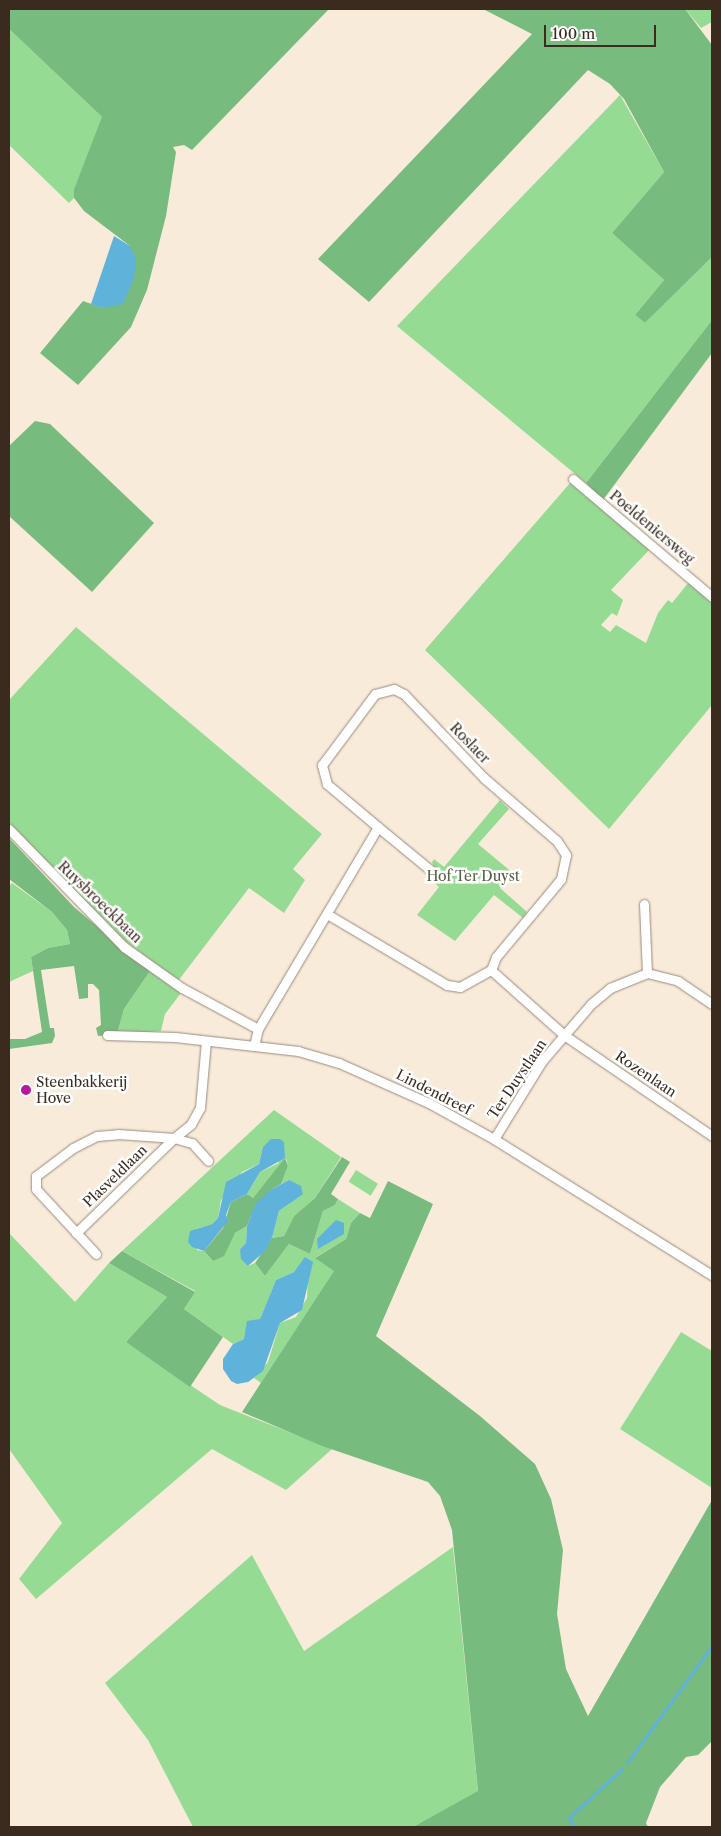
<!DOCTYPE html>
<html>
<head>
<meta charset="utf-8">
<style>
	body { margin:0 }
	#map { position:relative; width:721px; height:1836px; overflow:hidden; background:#f9ebda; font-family:"Libre Caslon Text",serif }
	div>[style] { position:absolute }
	.green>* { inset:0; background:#96db94; transform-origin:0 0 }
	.forest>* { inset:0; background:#78bb7e }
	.water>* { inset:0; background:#5fb3db }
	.stream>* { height:2.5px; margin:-1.25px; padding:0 1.25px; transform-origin:1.25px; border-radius:1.25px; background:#5fb3db }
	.roads { filter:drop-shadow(0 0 1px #9a8a7c) drop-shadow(0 0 1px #9a8a7c) }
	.minor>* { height:9px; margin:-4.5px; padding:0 4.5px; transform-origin:4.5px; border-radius:4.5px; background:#fff }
	.dots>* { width:14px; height:14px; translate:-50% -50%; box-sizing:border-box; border:2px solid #fff; border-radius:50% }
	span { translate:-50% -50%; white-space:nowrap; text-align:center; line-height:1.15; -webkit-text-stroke:5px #fff; paint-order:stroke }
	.street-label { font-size:14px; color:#3b2a1e }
	.park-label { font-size:14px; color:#565f41 }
	.poi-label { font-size:14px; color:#3b2a1e }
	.left { translate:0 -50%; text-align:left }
	.frame { position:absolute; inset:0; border:10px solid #3b2a1e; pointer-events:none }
	.scale { position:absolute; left:544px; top:25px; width:112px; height:22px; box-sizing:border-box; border:2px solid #3b2a1e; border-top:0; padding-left:6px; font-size:15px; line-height:18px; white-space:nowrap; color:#3b2a1e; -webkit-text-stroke:4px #fff; paint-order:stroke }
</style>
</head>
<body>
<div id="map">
	<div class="green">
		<div style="clip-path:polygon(685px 9px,712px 9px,712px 22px,701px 28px)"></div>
		<div style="clip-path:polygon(9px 29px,103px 118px,74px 189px,74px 198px,69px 203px,9px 145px)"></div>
		<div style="clip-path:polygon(620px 95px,664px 172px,612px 233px,664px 280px,635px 315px,645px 323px,712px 257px,712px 320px,586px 483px,397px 326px)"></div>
		<div style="clip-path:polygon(571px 482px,651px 548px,611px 590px,623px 600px,617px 616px,612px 613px,601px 625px,610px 632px,616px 625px,646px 643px,658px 613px,668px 600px,672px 603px,689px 582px,712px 602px,712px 705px,609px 829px,425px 650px)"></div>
		<div style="clip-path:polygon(76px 627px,322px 834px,293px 869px,305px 880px,284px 913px,249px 888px,178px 981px,120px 937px,9px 826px,9px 700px)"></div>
		<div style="clip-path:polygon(500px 800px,509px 809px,478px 844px,513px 873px,500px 888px,527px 912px,523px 918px,494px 895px,455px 941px,417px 915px,439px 887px,430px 878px,436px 872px,432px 862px,434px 859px,444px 867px)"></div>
		<div style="clip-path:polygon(12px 883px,52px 912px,67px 930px,70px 944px,48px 948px,31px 957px,33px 971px,9px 982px,9px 886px)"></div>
		<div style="clip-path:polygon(150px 971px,181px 993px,165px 1014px,161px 1031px,117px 1034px,124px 1009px)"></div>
		<div style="clip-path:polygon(274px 1110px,341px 1157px,315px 1198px,294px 1216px,284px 1236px,272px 1238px,279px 1211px,289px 1204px,289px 1180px,281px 1184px,288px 1166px,286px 1158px,253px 1198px,247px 1194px,260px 1172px,279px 1163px,263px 1147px,259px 1164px,242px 1172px,221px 1200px,218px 1218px,212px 1224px,196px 1229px,197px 1250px,204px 1251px,213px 1261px,235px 1233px,247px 1226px,246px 1243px,240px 1249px,248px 1266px,255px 1263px,265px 1276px,289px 1244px,310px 1254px,323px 1211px,335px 1205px,338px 1199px,360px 1213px,351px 1223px,346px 1239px,316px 1257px,335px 1270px,261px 1383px,254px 1378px,268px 1362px,280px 1323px,296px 1317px,307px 1298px,308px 1276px,302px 1262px,294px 1272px,276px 1280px,260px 1319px,244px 1339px,233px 1344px,184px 1309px,195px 1291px,122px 1251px)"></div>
		<div style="left:356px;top:1170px;width:26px;height:14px;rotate:32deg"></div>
		<div style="clip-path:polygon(9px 1233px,75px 1302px,109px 1263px,167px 1297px,126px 1342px,220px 1405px,332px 1449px,286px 1490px,212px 1449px,36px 1599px,19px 1579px,62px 1523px,9px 1449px)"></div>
		<div style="clip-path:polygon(681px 1332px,712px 1351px,712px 1488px,620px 1429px)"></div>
		<div style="clip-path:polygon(453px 1547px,478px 1792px,413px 1827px,193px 1827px,148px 1740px,105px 1683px,252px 1555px,304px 1651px)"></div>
	</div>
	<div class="forest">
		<div style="clip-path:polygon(9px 9px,329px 9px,192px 150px,184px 145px,173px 147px,176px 152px,166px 216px,147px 290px,131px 327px,78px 385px,40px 353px,83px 301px,103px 308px,130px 246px,84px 211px,74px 198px,74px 189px,102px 117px,9px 29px)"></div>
		<div style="clip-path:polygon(483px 9px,685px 9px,712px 45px,712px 257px,645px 323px,635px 315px,664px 280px,612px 233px,664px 172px,624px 99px,610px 84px,588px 70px,369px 302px,318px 259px,532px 34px)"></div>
		<div style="clip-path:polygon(712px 320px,712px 353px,603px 500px,586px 483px)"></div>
		<div style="clip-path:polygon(35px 421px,50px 424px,154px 523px,92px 592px,9px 516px,9px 446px)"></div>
		<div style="clip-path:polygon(9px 838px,74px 907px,150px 971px,124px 1009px,117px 1034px,98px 1036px,96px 1028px,101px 1025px,99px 990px,93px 984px,88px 984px,88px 998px,79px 999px,74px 966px,41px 970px,50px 1028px,54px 1028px,55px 1036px,52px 1043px,9px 1049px,9px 1039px,25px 1039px,42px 1032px,31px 957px,48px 948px,70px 944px,67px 930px,52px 912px,9px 879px)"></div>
		<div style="clip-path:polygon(342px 1157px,350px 1162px,331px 1194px,338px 1199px,335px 1205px,323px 1211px,310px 1254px,289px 1244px,265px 1276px,255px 1263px,272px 1238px,284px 1236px,294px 1216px,315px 1198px)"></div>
		<div style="clip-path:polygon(285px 1158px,288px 1166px,281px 1184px,272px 1189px,251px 1216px,247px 1226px,235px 1233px,224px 1256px,213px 1261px,204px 1251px,223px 1228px,231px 1202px,247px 1194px,253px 1198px)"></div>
		<div style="clip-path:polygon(388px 1181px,433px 1204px,376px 1336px,480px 1416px,535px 1464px,551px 1499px,563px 1550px,557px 1614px,566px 1669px,588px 1716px,712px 1500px,712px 1741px,698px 1755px,686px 1757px,660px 1787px,646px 1823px,648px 1827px,413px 1827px,478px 1791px,452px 1530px,440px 1496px,428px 1482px,322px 1446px,242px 1412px,334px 1271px,315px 1258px,346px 1239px,351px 1223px,360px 1213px,370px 1218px)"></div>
		<div style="clip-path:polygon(122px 1251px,195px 1292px,184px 1309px,223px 1337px,190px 1387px,126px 1342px,167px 1297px,109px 1263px)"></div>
	</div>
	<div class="water">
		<div style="clip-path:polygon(114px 236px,130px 246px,136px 259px,134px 278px,123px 304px,102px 308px,91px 304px)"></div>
		<div style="clip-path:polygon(271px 1139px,280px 1139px,284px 1142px,285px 1158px,260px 1172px,247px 1194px,231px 1202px,226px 1215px,228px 1221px,204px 1251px,192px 1247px,188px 1242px,190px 1231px,212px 1224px,218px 1218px,226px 1182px,259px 1164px,263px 1147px)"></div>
		<div style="clip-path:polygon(289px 1180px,301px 1186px,303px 1194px,279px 1211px,272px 1238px,265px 1251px,248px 1266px,241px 1259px,240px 1249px,246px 1243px,247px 1226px,256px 1203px,272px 1189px)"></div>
		<div style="clip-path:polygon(336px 1220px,344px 1223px,344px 1234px,318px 1249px,317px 1239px)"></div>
		<div style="clip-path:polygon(305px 1257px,313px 1262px,302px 1310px,280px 1323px,263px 1371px,248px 1382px,237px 1384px,231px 1381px,223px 1369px,223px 1359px,233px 1344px,244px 1339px,247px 1321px,260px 1319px,276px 1280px,294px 1272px)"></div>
	</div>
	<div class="stream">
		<div style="left:627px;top:1763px;width:145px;rotate:-54deg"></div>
		<div style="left:574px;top:1827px;width:10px;rotate:-119deg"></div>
		<div style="left:569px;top:1818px;width:72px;rotate:-42.8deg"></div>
	</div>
	<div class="roads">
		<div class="minor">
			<div style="left:573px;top:479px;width:182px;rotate:40.3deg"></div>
			<div style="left:378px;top:827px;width:67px;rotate:-139.9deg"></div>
			<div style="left:327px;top:784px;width:20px;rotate:-105deg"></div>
			<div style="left:322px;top:765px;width:89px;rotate:-53.3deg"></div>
			<div style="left:375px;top:694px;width:20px;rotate:-15deg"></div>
			<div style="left:394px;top:689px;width:11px;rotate:27deg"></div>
			<div style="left:404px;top:694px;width:116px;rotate:46.4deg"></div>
			<div style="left:484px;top:778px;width:96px;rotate:40.8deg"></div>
			<div style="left:557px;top:841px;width:17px;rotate:57deg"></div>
			<div style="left:566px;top:855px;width:25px;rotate:102deg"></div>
			<div style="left:561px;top:879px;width:102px;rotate:129.8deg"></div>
			<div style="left:496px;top:957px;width:14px;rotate:111deg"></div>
			<div style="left:9px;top:829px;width:165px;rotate:45.7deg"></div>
			<div style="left:124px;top:947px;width:71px;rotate:35.3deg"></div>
			<div style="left:182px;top:988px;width:86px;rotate:28.3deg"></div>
			<div style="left:644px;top:904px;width:69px;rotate:87.5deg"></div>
			<div style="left:327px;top:914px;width:139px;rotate:30.6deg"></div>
			<div style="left:447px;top:985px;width:13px;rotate:9deg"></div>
			<div style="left:460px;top:987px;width:35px;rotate:-29deg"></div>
			<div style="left:491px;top:970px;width:98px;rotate:41.7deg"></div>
			<div style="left:564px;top:1035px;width:179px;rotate:34.3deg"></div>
			<div style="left:107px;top:1035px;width:68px;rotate:1.7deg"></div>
			<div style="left:175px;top:1037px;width:124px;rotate:6.5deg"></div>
			<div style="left:298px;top:1051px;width:43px;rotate:16.3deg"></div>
			<div style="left:339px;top:1063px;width:98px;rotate:24deg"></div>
			<div style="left:429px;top:1103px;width:74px;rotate:29deg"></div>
			<div style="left:494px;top:1139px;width:257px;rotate:32deg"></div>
			<div style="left:254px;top:1046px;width:17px;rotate:-77deg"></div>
			<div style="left:258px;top:1029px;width:235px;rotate:-59.3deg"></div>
			<div style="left:378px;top:827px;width:72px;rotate:39.4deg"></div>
			<div style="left:494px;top:1139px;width:92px;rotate:-58.4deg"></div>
			<div style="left:542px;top:1061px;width:75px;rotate:-49.3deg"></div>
			<div style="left:591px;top:1004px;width:25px;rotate:-40deg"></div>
			<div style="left:610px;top:988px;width:40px;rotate:-22deg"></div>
			<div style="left:647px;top:973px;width:32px;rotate:14deg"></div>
			<div style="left:678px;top:981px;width:41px;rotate:34.1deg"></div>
			<div style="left:76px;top:1233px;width:136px;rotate:-44.1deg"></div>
			<div style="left:174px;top:1138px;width:19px;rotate:16deg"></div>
			<div style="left:192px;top:1143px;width:24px;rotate:48deg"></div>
			<div style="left:96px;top:1254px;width:88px;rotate:-132.7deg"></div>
			<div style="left:36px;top:1189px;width:13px;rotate:-90deg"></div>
			<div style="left:36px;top:1176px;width:46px;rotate:-37.1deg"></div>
			<div style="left:73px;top:1148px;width:27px;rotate:-27deg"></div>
			<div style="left:97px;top:1136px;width:21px;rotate:-5deg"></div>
			<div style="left:118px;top:1134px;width:56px;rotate:4.1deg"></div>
			<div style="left:174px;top:1138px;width:22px;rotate:-39deg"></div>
			<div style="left:191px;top:1124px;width:18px;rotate:-61deg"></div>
			<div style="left:200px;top:1108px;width:67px;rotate:-84.9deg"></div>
		</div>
	</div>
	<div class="dots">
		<div style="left:26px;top:1090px;background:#b5179e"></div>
	</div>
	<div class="street-label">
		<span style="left:652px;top:527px;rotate:40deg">Poeldeniersweg</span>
		<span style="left:470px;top:743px;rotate:46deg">Roslaer</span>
		<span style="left:100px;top:902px;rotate:44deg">Ruysbroeckbaan</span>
		<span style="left:646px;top:1074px;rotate:34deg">Rozenlaan</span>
		<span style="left:517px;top:1079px;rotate:-56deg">Ter Duystlaan</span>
		<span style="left:434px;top:1092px;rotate:27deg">Lindendreef</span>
		<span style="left:115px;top:1176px;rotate:-44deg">Plasveldlaan</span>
	</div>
	<div class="park-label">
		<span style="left:473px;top:876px">Hof Ter Duyst</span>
	</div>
	<div class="poi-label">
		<span class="left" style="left:36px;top:1090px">Steenbakkerij<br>Hove</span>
	</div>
	<div class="frame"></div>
	<div class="scale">100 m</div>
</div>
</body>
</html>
